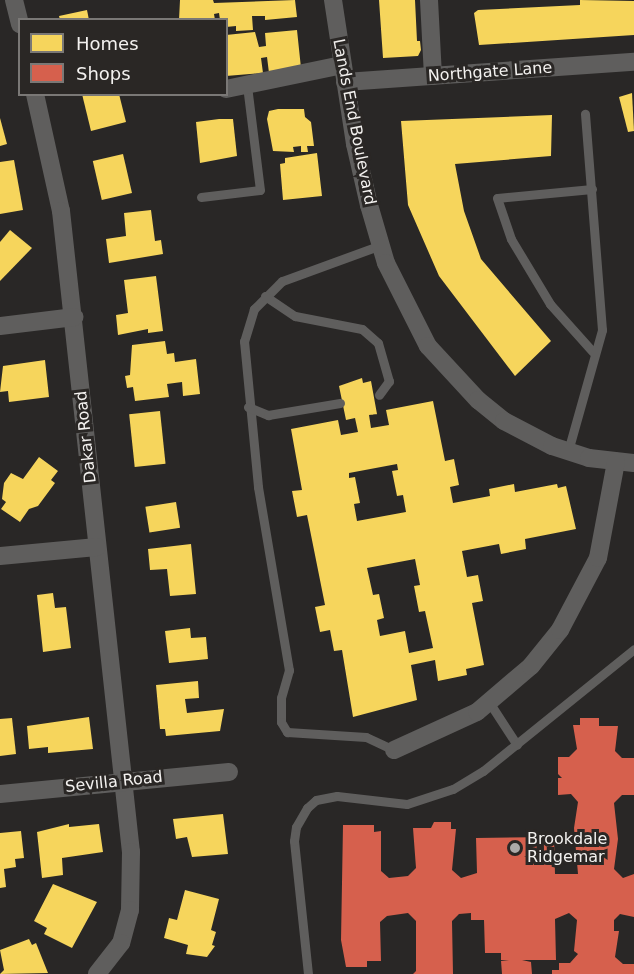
<!DOCTYPE html>
<html>
<head>
<meta charset="utf-8">
<style>
	body { margin:0 }
	#map { position:relative; width:634px; height:974px; overflow:hidden; background:#292726; font-family:"DejaVu Sans",sans-serif }
	div>[style] { position:absolute }
	.homes>* { inset:0; background:#f6d55c; transform-origin:0 0 }
	.shops>* { inset:0; background:#d6604d }
	.service>* { height:9px; margin:-4.5px; padding:0 4.5px; transform-origin:4.5px; border-radius:4.5px; background:#5f5e5d }
	.minor>* { height:18px; margin:-9px; padding:0 9px; transform-origin:9px; border-radius:9px; background:#5f5e5d }
	.dots>* { width:16px; height:16px; translate:-50% -50%; box-sizing:border-box; border:3px solid #2a2725; border-radius:50% }
	span { translate:-50% -50%; white-space:nowrap; text-align:center; line-height:1.15; -webkit-text-stroke:6px #2a2725; paint-order:stroke }
	.street-label { font-size:16px; color:#f3f1ef }
	.poi-label { font-size:16px; color:#f3f1ef }
	.left { translate:0 -50%; text-align:left }
	.legend { position:absolute; left:18px; top:18px; width:210px; height:78px; box-sizing:border-box; background:#2a2725; border:2px solid #7a7876; margin:0; padding:8px 10px; list-style:none; font-size:18px; color:#f3f1ef }
	.legend li { display:flex; align-items:center; gap:12px; height:30px }
	.legend b { width:30px; border:2px solid #7a7876 }
</style>
</head>
<body>
<div id="map">
	<div class="homes">
		<div style="clip-path:polygon(180px 0,213px 0,214px 3px,295px 0,297px 17px,265px 20px,265px 16px,252px 16px,253px 30px,236px 31px,236px 26px,226px 27px,226px 20px,220px 20px,219px 13px,214px 14px,215px 20px,179px 20px)"></div>
		<div style="clip-path:polygon(379px 0,415px 0,417px 41px,420px 41px,421px 50px,418px 56px,383px 58px)"></div>
		<div style="clip-path:polygon(580px 0,634px 1px,634px 35px,479px 45px,474px 13px,478px 10px,580px 5px)"></div>
		<div style="clip-path:polygon(87px 10px,89px 20px,60px 20px,59px 16px)"></div>
		<div style="clip-path:polygon(297px 30px,301px 68px,269px 73px,267px 57px,261px 58px,263px 73px,226px 76px,226px 35px,255px 32px,259px 47px,266px 46px,265px 33px)"></div>
		<div style="clip-path:polygon(632px 93px,634px 131px,628px 132px,619px 97px)"></div>
		<div style="clip-path:polygon(82px 94px,119px 94px,126px 122px,91px 131px)"></div>
		<div style="clip-path:polygon(278px 109px,304px 109px,305px 117px,311px 122px,314px 146px,307px 146px,308px 152px,301px 152px,301px 146px,293px 147px,294px 152px,273px 151px,267px 119px,269px 111px)"></div>
		<div style="clip-path:polygon(552px 115px,551px 156px,455px 164px,464px 211px,481px 259px,551px 341px,515px 376px,439px 276px,408px 205px,401px 121px)"></div>
		<div style="clip-path:polygon(0 118px,7px 144px,0 146px)"></div>
		<div style="clip-path:polygon(219px 119px,233px 119px,237px 156px,200px 163px,196px 122px)"></div>
		<div style="clip-path:polygon(317px 153px,322px 196px,283px 200px,280px 164px,285px 163px,285px 158px)"></div>
		<div style="left:123px;top:154px;width:40px;height:31px;rotate:77deg"></div>
		<div style="clip-path:polygon(14px 160px,23px 210px,0 214px,0 162px)"></div>
		<div style="clip-path:polygon(151px 210px,155px 241px,161px 240px,163px 254px,109px 263px,106px 239px,126px 236px,124px 213px)"></div>
		<div style="clip-path:polygon(10px 230px,32px 248px,0 281px,0 242px)"></div>
		<div style="clip-path:polygon(156px 276px,163px 331px,148px 333px,148px 329px,118px 335px,116px 315px,128px 313px,124px 280px)"></div>
		<div style="clip-path:polygon(165px 341px,167px 354px,174px 353px,175px 362px,196px 359px,200px 394px,183px 396px,182px 382px,167px 384px,169px 397px,135px 401px,133px 387px,127px 388px,125px 376px,130px 375px,132px 345px)"></div>
		<div style="clip-path:polygon(45px 360px,49px 397px,9px 402px,8px 391px,0 392px,3px 366px)"></div>
		<div style="clip-path:polygon(evenodd,362px 378px,363px 383px,371px 381px,377px 414px,369px 415px,371px 428px,389px 425px,386px 410px,433px 401px,445px 461px,454px 459px,459px 485px,450px 487px,453px 503px,490px 496px,489px 489px,514px 484px,515px 492px,557px 484px,558px 488px,566px 486px,576px 529px,525px 539px,526px 549px,501px 554px,499px 544px,462px 551px,467px 577px,478px 575px,483px 601px,472px 603px,484px 665px,466px 669px,467px 675px,438px 681px,435px 660px,411px 665px,417px 700px,353px 717px,342px 650px,334px 651px,330px 630px,320px 632px,315px 607px,325px 605px,307px 515px,297px 517px,292px 491px,302px 490px,291px 429px,338px 420px,341px 435px,358px 432px,355px 418px,346px 420px,339px 386px,362px 378px,397px 464px,398px 470px,392px 471px,397px 496px,403px 495px,406px 512px,357px 521px,354px 504px,360px 503px,355px 477px,349px 478px,349px 473px,397px 464px,362px 378px,415px 559px,420px 585px,414px 586px,419px 612px,425px 611px,433px 648px,409px 653px,405px 631px,380px 636px,377px 620px,384px 618px,379px 594px,373px 595px,367px 568px,415px 559px)"></div>
		<div style="left:160px;top:411px;width:53px;height:31px;rotate:84deg"></div>
		<div style="clip-path:polygon(39px 457px,58px 471px,51px 480px,55px 483px,38px 506px,29px 509px,20px 522px,1px 509px,6px 502px,2px 499px,4px 483px,11px 473px,23px 479px)"></div>
		<div style="left:176px;top:502px;width:26px;height:31px;rotate:81deg"></div>
		<div style="clip-path:polygon(191px 544px,196px 594px,170px 596px,167px 569px,150px 570px,148px 549px)"></div>
		<div style="clip-path:polygon(53px 593px,55px 608px,66px 607px,71px 648px,43px 652px,37px 595px)"></div>
		<div style="clip-path:polygon(190px 628px,191px 638px,206px 637px,208px 659px,169px 663px,165px 631px)"></div>
		<div style="clip-path:polygon(198px 681px,199px 698px,185px 699px,187px 713px,224px 709px,220px 731px,166px 736px,165px 729px,160px 729px,156px 685px)"></div>
		<div style="clip-path:polygon(89px 717px,93px 749px,48px 753px,48px 747px,29px 749px,27px 726px)"></div>
		<div style="clip-path:polygon(12px 718px,16px 754px,0 756px,0 719px)"></div>
		<div style="clip-path:polygon(223px 814px,228px 854px,192px 857px,187px 837px,176px 839px,173px 819px)"></div>
		<div style="clip-path:polygon(69px 824px,69px 827px,99px 824px,103px 852px,62px 858px,63px 875px,42px 878px,37px 832px)"></div>
		<div style="clip-path:polygon(21px 831px,24px 858px,15px 859px,16px 867px,4px 869px,6px 887px,0 888px,0 833px)"></div>
		<div style="clip-path:polygon(53px 884px,97px 902px,72px 948px,44px 934px,47px 928px,34px 921px)"></div>
		<div style="clip-path:polygon(185px 890px,219px 899px,211px 930px,216px 932px,212px 945px,215px 946px,207px 957px,186px 954px,188px 945px,164px 938px,169px 918px,177px 920px)"></div>
		<div style="clip-path:polygon(29px 939px,32px 945px,36px 943px,48px 973px,0 974px,4px 970px,0 950px)"></div>
	</div>
	<div class="shops">
		<div style="clip-path:polygon(580px 718px,599px 718px,599px 726px,618px 726px,615px 751px,622px 758px,634px 758px,634px 795px,622px 795px,614px 803px,618px 839px,614px 869px,623px 878px,634px 874px,634px 917px,620px 914px,614px 920px,614px 931px,619px 931px,615px 957px,623px 964px,634px 964px,634px 974px,552px 974px,552px 970px,559px 970px,559px 963px,570px 963px,578px 954px,574px 951px,577px 920px,569px 913px,555px 919px,556px 960px,522px 960px,531px 962px,532px 974px,502px 974px,501px 961px,509px 960px,501px 960px,501px 953px,485px 953px,484px 920px,471px 920px,471px 913px,459px 914px,452px 921px,453px 974px,413px 974px,416px 971px,416px 921px,408px 913px,387px 916px,380px 922px,381px 961px,367px 961px,367px 967px,346px 967px,341px 940px,343px 825px,374px 825px,374px 832px,381px 831px,381px 871px,389px 878px,408px 876px,416px 868px,413px 828px,431px 828px,434px 822px,451px 822px,451px 829px,456px 829px,452px 870px,461px 878px,477px 873px,476px 838px,554px 837px,555px 874px,578px 874px,574px 828px,578px 802px,571px 794px,558px 795px,558px 778px,562px 778px,558px 774px,558px 757px,569px 757px,577px 749px,573px 725px,580px 725px)"></div>
	</div>
	<div class="service">
		<div style="left:592px;top:189px;width:95px;rotate:174.6deg"></div>
		<div style="left:497px;top:198px;width:43px;rotate:71.1deg"></div>
		<div style="left:511px;top:239px;width:76px;rotate:59deg"></div>
		<div style="left:550px;top:304px;width:64px;rotate:48.1deg"></div>
		<div style="left:201px;top:197px;width:59px;rotate:-6.8deg"></div>
		<div style="left:260px;top:190px;width:106px;rotate:-97.1deg"></div>
		<div style="left:381px;top:245px;width:105px;rotate:160deg"></div>
		<div style="left:282px;top:281px;width:40px;rotate:135deg"></div>
		<div style="left:254px;top:309px;width:34px;rotate:107deg"></div>
		<div style="left:244px;top:341px;width:147px;rotate:84.5deg"></div>
		<div style="left:258px;top:487px;width:186px;rotate:80.4deg"></div>
		<div style="left:289px;top:670px;width:29px;rotate:106deg"></div>
		<div style="left:281px;top:698px;width:24px;rotate:90deg"></div>
		<div style="left:281px;top:722px;width:12px;rotate:59deg"></div>
		<div style="left:287px;top:732px;width:79px;rotate:3.6deg"></div>
		<div style="left:366px;top:737px;width:31px;rotate:25deg"></div>
		<div style="left:265px;top:296px;width:36px;rotate:34deg"></div>
		<div style="left:295px;top:316px;width:68px;rotate:11deg"></div>
		<div style="left:362px;top:329px;width:21px;rotate:41deg"></div>
		<div style="left:378px;top:343px;width:40px;rotate:74deg"></div>
		<div style="left:389px;top:381px;width:17px;rotate:126deg"></div>
		<div style="left:248px;top:407px;width:22px;rotate:22deg"></div>
		<div style="left:268px;top:415px;width:73px;rotate:-9.5deg"></div>
		<div style="left:568px;top:451px;width:126px;rotate:-74.3deg"></div>
		<div style="left:602px;top:330px;width:217px;rotate:-94.5deg"></div>
		<div style="left:489px;top:702px;width:51px;rotate:56.9deg"></div>
		<div style="left:308px;top:974px;width:134px;rotate:-96deg"></div>
		<div style="left:294px;top:841px;width:14px;rotate:-82deg"></div>
		<div style="left:296px;top:827px;width:22px;rotate:-60deg"></div>
		<div style="left:307px;top:808px;width:12px;rotate:-42deg"></div>
		<div style="left:316px;top:800px;width:21px;rotate:-11deg"></div>
		<div style="left:337px;top:796px;width:70px;rotate:6.5deg"></div>
		<div style="left:407px;top:804px;width:48px;rotate:-18.1deg"></div>
		<div style="left:453px;top:789px;width:35px;rotate:-31deg"></div>
		<div style="left:483px;top:771px;width:194px;rotate:-38.9deg"></div>
	</div>
	<div class="minor">
		<div style="left:14px;top:0;width:25px;rotate:76deg"></div>
		<div style="left:333px;top:0;width:146px;rotate:81.3deg"></div>
		<div style="left:355px;top:144px;width:63px;rotate:77.1deg"></div>
		<div style="left:369px;top:205px;width:60px;rotate:73.7deg"></div>
		<div style="left:386px;top:263px;width:93px;rotate:63.2deg"></div>
		<div style="left:428px;top:346px;width:74px;rotate:47.2deg"></div>
		<div style="left:478px;top:400px;width:33px;rotate:39deg"></div>
		<div style="left:504px;top:421px;width:54px;rotate:27.5deg"></div>
		<div style="left:552px;top:446px;width:39px;rotate:18deg"></div>
		<div style="left:589px;top:458px;width:45px;rotate:6.3deg"></div>
		<div style="left:429px;top:0;width:76px;rotate:87deg"></div>
		<div style="left:345px;top:82px;width:290px;rotate:-4deg"></div>
		<div style="left:226px;top:89px;width:118px;rotate:-11.7deg"></div>
		<div style="left:35px;top:94px;width:120px;rotate:77.5deg"></div>
		<div style="left:61px;top:211px;width:645px;rotate:83.77deg"></div>
		<div style="left:131px;top:852px;width:58px;rotate:91deg"></div>
		<div style="left:130px;top:910px;width:34px;rotate:105deg"></div>
		<div style="left:121px;top:943px;width:39px;rotate:128deg"></div>
		<div style="left:0;top:326px;width:75px;rotate:-6.9deg"></div>
		<div style="left:0;top:556px;width:97px;rotate:-5.3deg"></div>
		<div style="left:394px;top:750px;width:91px;rotate:-24.6deg"></div>
		<div style="left:477px;top:712px;width:71px;rotate:-40.4deg"></div>
		<div style="left:531px;top:666px;width:46px;rotate:-51.1deg"></div>
		<div style="left:560px;top:630px;width:81px;rotate:-62.2deg"></div>
		<div style="left:598px;top:558px;width:98px;rotate:-79.4deg"></div>
		<div style="left:0;top:794px;width:230px;rotate:-5.5deg"></div>
	</div>
	<div class="dots">
		<div style="left:515px;top:848px;background:#acaaa9"></div>
	</div>
	<div class="street-label">
		<span style="left:490px;top:72px;rotate:-4deg">Northgate Lane</span>
		<span style="left:354px;top:122px;rotate:79deg">Lands End Boulevard</span>
		<span style="left:86px;top:437px;rotate:-96deg">Dakar Road</span>
		<span style="left:114px;top:782px;rotate:-6deg">Sevilla Road</span>
	</div>
	<div class="poi-label">
		<span class="left" style="left:527px;top:848px">Brookdale<br>Ridgemar</span>
	</div>
	<ul class="legend">
	<li><b style="height:16px;background:#f6d55c"></b>Homes</li>
	<li><b style="height:16px;background:#d6604d"></b>Shops</li>
	</ul>
</div>
</body>
</html>
